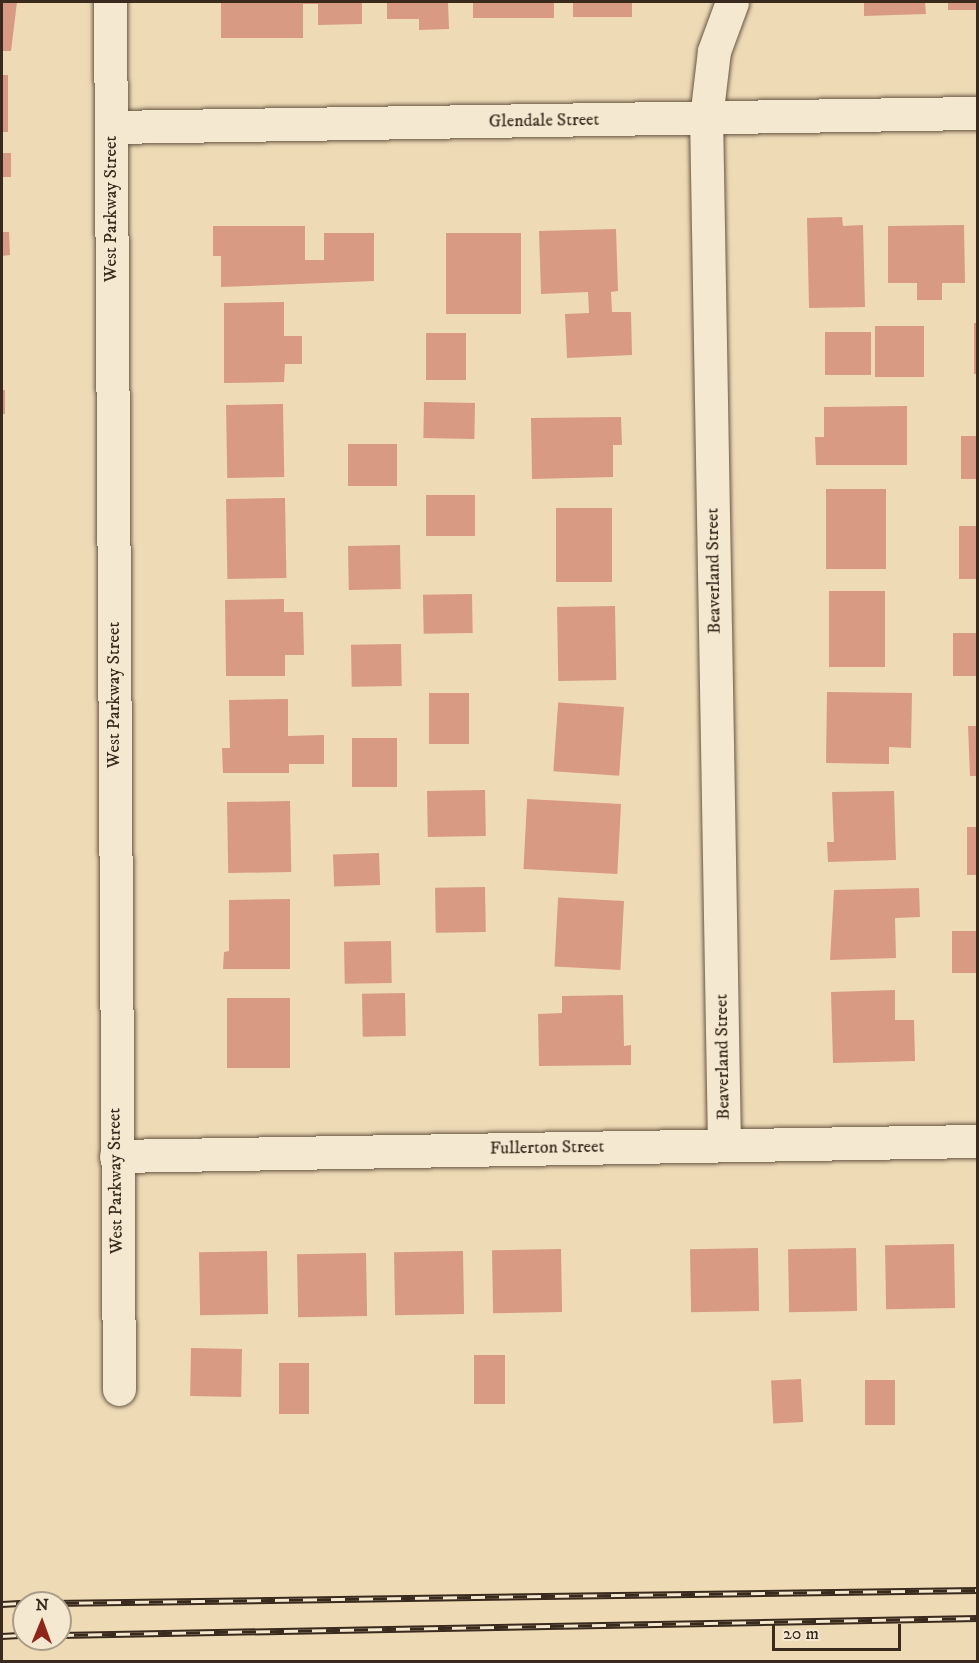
<!DOCTYPE html>
<html>
<head>
<meta charset="utf-8">
<style>
	body { margin:0 }
	#map { position:relative; width:979px; height:1663px; overflow:hidden; background:#eedbb6; font-family:"IM FELL DW Pica",serif }
	div>[style] { position:absolute }
	.building>* { inset:0; background:#d89a82; transform-origin:0 0 }
	.roads { filter:drop-shadow(0 0 2px #665643) drop-shadow(0 0 2px #665643) }
	.minor>* { height:33px; margin:-16.5px; padding:0 16.5px; transform-origin:16.5px; border-radius:16.5px; background:#f4e8d0 }
	.rail>* { height:7px; margin-top:-3.5px; transform-origin:0; background:repeating-linear-gradient(90deg,#f4e8d0 0 14px,#392a1d 0 28px); box-sizing:border-box; border-block:2px solid #392a1d }
	span { translate:-50% -50%; white-space:nowrap; text-align:center; line-height:1.15; -webkit-text-stroke:4.5px #f4e8d0; paint-order:stroke }
	.street-label { font-size:18px; color:#392a1d }
	.frame { position:absolute; inset:0; border:3px solid #392a1d; pointer-events:none }
	.north { position:absolute; left:12px; top:1591px; width:60px; height:60px; box-sizing:border-box; background:#f4e8d0; border:2px solid #a99c88; border-radius:50%; rotate:1deg; font-size:16px; font-weight:700; line-height:24px; text-align:center; color:#392a1d }
	.north::after { content:''; display:block; margin:auto; width:21px; height:27px; background:#8f2418; clip-path:polygon(50% 0,100% 100%,50% 72%,0 100%) }
	.scale { position:absolute; left:772px; top:1624px; width:129px; height:27px; box-sizing:border-box; border:3px solid #392a1d; border-top:0; padding-left:8px; font-size:18px; line-height:21px; white-space:nowrap; color:#392a1d; -webkit-text-stroke:4px #f4e8d0; paint-order:stroke }
</style>
</head>
<body>
<div id="map">
	<div class="building">
		<div style="clip-path:polygon(2px 2px,17px 2px,11px 51px,2px 51px)"></div>
		<div style="clip-path:polygon(221px 2px,362px 2px,362px 24px,318px 25px,318px 4px,303px 4px,303px 38px,221px 38px)"></div>
		<div style="clip-path:polygon(387px 2px,448px 2px,449px 29px,419px 30px,419px 19px,387px 19px)"></div>
		<div style="left:473px;top:2px;width:81px;height:16px"></div>
		<div style="left:573px;top:2px;width:59px;height:15px"></div>
		<div style="clip-path:polygon(864px 2px,925px 2px,926px 14px,864px 16px)"></div>
		<div style="left:948px;top:2px;width:30px;height:8px"></div>
		<div style="left:2px;top:75px;width:6px;height:57px"></div>
		<div style="left:2px;top:153px;width:9px;height:24px"></div>
		<div style="clip-path:polygon(842px 217px,843px 226px,863px 225px,865px 307px,809px 308px,807px 218px)"></div>
		<div style="clip-path:polygon(964px 225px,965px 283px,942px 283px,942px 300px,917px 300px,917px 283px,888px 283px,888px 226px)"></div>
		<div style="clip-path:polygon(213px 226px,305px 226px,305px 260px,324px 260px,324px 233px,374px 233px,374px 281px,221px 287px,221px 256px,213px 256px)"></div>
		<div style="clip-path:polygon(616px 229px,618px 291px,611px 292px,612px 312px,631px 312px,632px 355px,567px 358px,565px 314px,589px 313px,588px 292px,541px 294px,539px 231px)"></div>
		<div style="clip-path:polygon(2px 232px,9px 232px,10px 255px,2px 256px)"></div>
		<div style="left:446px;top:233px;width:75px;height:81px"></div>
		<div style="clip-path:polygon(284px 302px,284px 336px,302px 336px,302px 364px,285px 364px,284px 382px,224px 383px,224px 303px)"></div>
		<div style="left:974px;top:323px;width:4px;height:51px"></div>
		<div style="left:875px;top:326px;width:49px;height:51px"></div>
		<div style="left:871px;top:332px;width:43px;height:46px;rotate:90deg"></div>
		<div style="left:466px;top:333px;width:47px;height:40px;rotate:90deg"></div>
		<div style="left:2px;top:390px;width:3px;height:24px"></div>
		<div style="left:424px;top:402px;width:51px;height:36px;rotate:1deg"></div>
		<div style="left:283px;top:404px;width:73px;height:57px;rotate:89deg"></div>
		<div style="clip-path:polygon(907px 406px,907px 465px,816px 465px,815px 437px,824px 437px,824px 407px)"></div>
		<div style="clip-path:polygon(621px 417px,622px 445px,613px 445px,613px 477px,532px 479px,531px 418px)"></div>
		<div style="left:961px;top:436px;width:17px;height:43px"></div>
		<div style="left:348px;top:444px;width:49px;height:42px"></div>
		<div style="left:826px;top:489px;width:60px;height:80px"></div>
		<div style="left:426px;top:495px;width:49px;height:41px"></div>
		<div style="left:285px;top:498px;width:80px;height:59px;rotate:89deg"></div>
		<div style="left:556px;top:508px;width:56px;height:74px"></div>
		<div style="left:959px;top:526px;width:19px;height:53px"></div>
		<div style="left:400px;top:545px;width:44px;height:52px;rotate:89deg"></div>
		<div style="left:829px;top:591px;width:56px;height:76px"></div>
		<div style="left:472px;top:594px;width:39px;height:49px;rotate:89deg"></div>
		<div style="clip-path:polygon(284px 599px,284px 612px,303px 612px,304px 655px,285px 655px,285px 676px,226px 676px,225px 600px)"></div>
		<div style="left:615px;top:606px;width:74px;height:58px;rotate:89deg"></div>
		<div style="left:953px;top:633px;width:25px;height:43px"></div>
		<div style="left:401px;top:644px;width:42px;height:50px;rotate:89deg"></div>
		<div style="clip-path:polygon(827px 692px,912px 693px,911px 748px,889px 747px,889px 764px,826px 763px)"></div>
		<div style="left:429px;top:693px;width:40px;height:51px"></div>
		<div style="clip-path:polygon(288px 699px,288px 736px,324px 735px,324px 764px,289px 764px,289px 773px,223px 773px,222px 748px,230px 748px,229px 700px)"></div>
		<div style="left:624px;top:707px;width:69px;height:66px;rotate:94deg"></div>
		<div style="clip-path:polygon(968px 726px,978px 726px,978px 776px,970px 776px)"></div>
		<div style="left:352px;top:738px;width:45px;height:49px"></div>
		<div style="left:485px;top:790px;width:46px;height:58px;rotate:89deg"></div>
		<div style="clip-path:polygon(894px 791px,896px 860px,828px 862px,827px 842px,834px 842px,832px 792px)"></div>
		<div style="left:290px;top:801px;width:71px;height:63px;rotate:89deg"></div>
		<div style="left:621px;top:804px;width:70px;height:94px;rotate:93deg"></div>
		<div style="left:967px;top:827px;width:11px;height:48px"></div>
		<div style="left:379px;top:853px;width:32px;height:46px;rotate:88deg"></div>
		<div style="left:485px;top:887px;width:45px;height:50px;rotate:89deg"></div>
		<div style="clip-path:polygon(919px 888px,920px 917px,895px 918px,896px 958px,830px 960px,834px 890px)"></div>
		<div style="clip-path:polygon(290px 899px,290px 969px,223px 969px,224px 952px,229px 951px,229px 900px)"></div>
		<div style="left:624px;top:901px;width:69px;height:66px;rotate:93deg"></div>
		<div style="left:952px;top:931px;width:26px;height:42px"></div>
		<div style="left:391px;top:941px;width:42px;height:47px;rotate:89deg"></div>
		<div style="clip-path:polygon(895px 990px,895px 1020px,914px 1020px,915px 1061px,833px 1063px,831px 992px)"></div>
		<div style="left:405px;top:993px;width:43px;height:43px;rotate:89deg"></div>
		<div style="clip-path:polygon(623px 995px,624px 1046px,631px 1045px,631px 1065px,539px 1066px,538px 1014px,562px 1013px,562px 996px)"></div>
		<div style="left:290px;top:998px;width:70px;height:63px;rotate:90deg"></div>
		<div style="left:954px;top:1244px;width:64px;height:69px;rotate:89deg"></div>
		<div style="left:758px;top:1248px;width:63px;height:68px;rotate:89deg"></div>
		<div style="left:856px;top:1248px;width:63px;height:68px;rotate:89deg"></div>
		<div style="left:561px;top:1249px;width:63px;height:69px;rotate:89deg"></div>
		<div style="left:267px;top:1251px;width:63px;height:68px;rotate:89deg"></div>
		<div style="left:463px;top:1251px;width:63px;height:69px;rotate:89deg"></div>
		<div style="left:366px;top:1253px;width:63px;height:69px;rotate:89deg"></div>
		<div style="left:191px;top:1348px;width:51px;height:48px;rotate:1deg"></div>
		<div style="left:474px;top:1355px;width:31px;height:49px"></div>
		<div style="left:279px;top:1363px;width:30px;height:51px"></div>
		<div style="left:801px;top:1379px;width:43px;height:30px;rotate:87deg"></div>
		<div style="left:865px;top:1380px;width:30px;height:45px"></div>
	</div>
	<div class="roads">
		<div class="minor">
			<div style="left:110px;top:2px;width:1387px;rotate:89.63deg"></div>
			<div style="left:111px;top:127px;width:867px;rotate:-0.93deg"></div>
			<div style="left:724px;top:1145px;width:1027px;rotate:-91deg"></div>
			<div style="left:706px;top:118px;width:67px;rotate:-83.2deg"></div>
			<div style="left:714px;top:51px;width:52px;rotate:-69.8deg"></div>
			<div style="left:116px;top:1156px;width:862px;rotate:-1deg"></div>
		</div>
	</div>
	<div class="rail">
		<div style="left:51px;top:1603px;width:927px;rotate:-0.8deg"></div>
		<div style="left:2px;top:1604px;width:22px;rotate:-3deg"></div>
		<div style="left:60px;top:1635px;width:918px;rotate:-1.06deg"></div>
		<div style="left:2px;top:1636px;width:22px;rotate:-3deg"></div>
	</div>
	<div class="street-label">
		<span style="left:544px;top:121px;rotate:-1deg">Glendale Street</span>
		<span style="left:111px;top:209px;rotate:-90deg">West Parkway Street</span>
		<span style="left:714px;top:571px;rotate:-91deg">Beaverland Street</span>
		<span style="left:114px;top:695px;rotate:-90deg">West Parkway Street</span>
		<span style="left:723px;top:1057px;rotate:-91deg">Beaverland Street</span>
		<span style="left:547px;top:1148px;rotate:-1deg">Fullerton Street</span>
		<span style="left:116px;top:1181px;rotate:-91deg">West Parkway Street</span>
	</div>
	<div class="frame"></div>
	<div class="north">N</div>
	<div class="scale">20 m</div>
</div>
</body>
</html>
